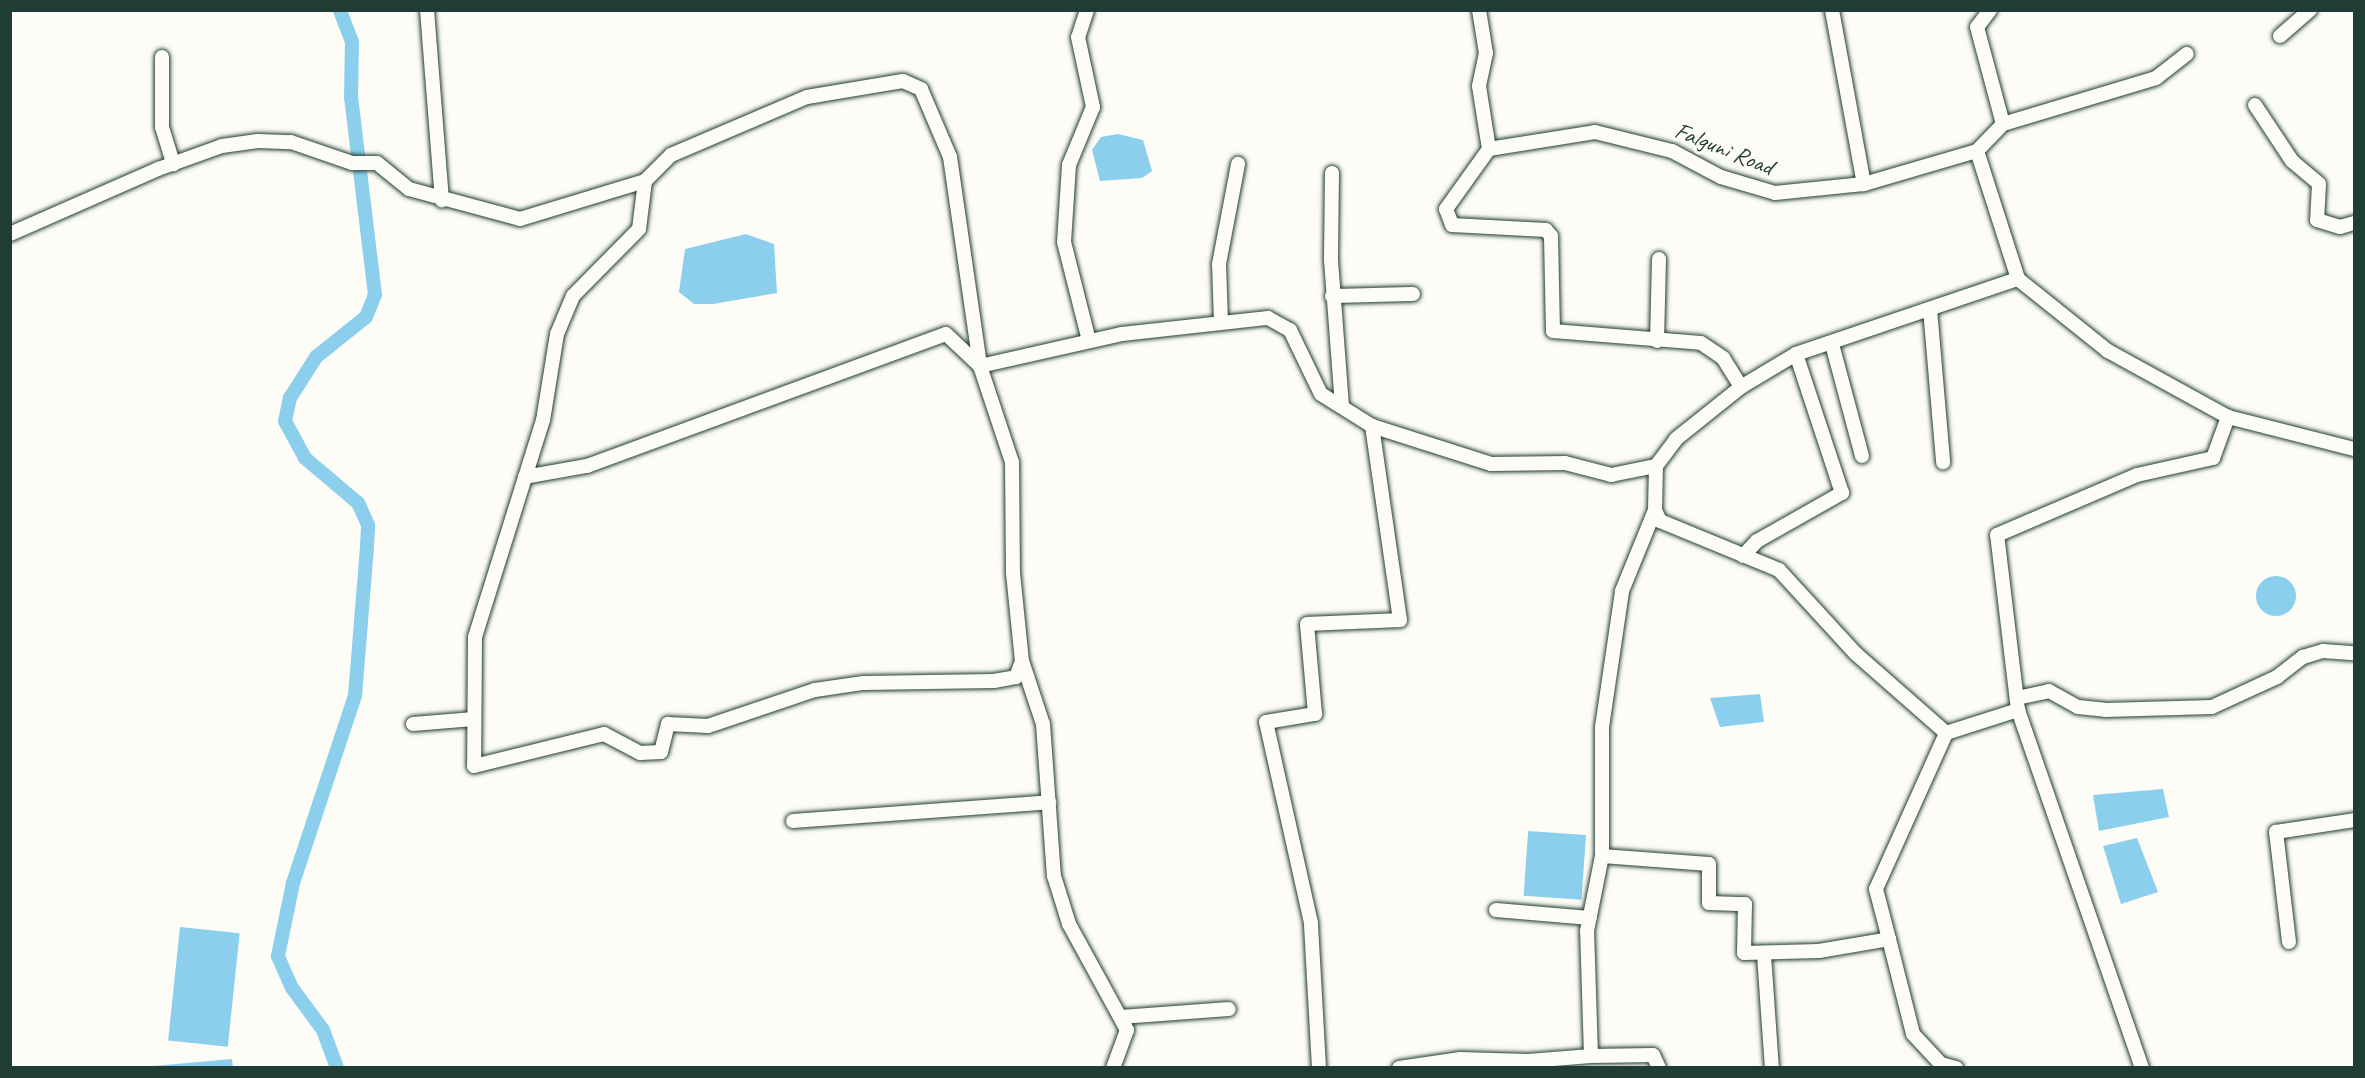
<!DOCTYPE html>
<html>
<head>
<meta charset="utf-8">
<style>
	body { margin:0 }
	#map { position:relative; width:2365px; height:1078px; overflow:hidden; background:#fdfcf7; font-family:Caveat,sans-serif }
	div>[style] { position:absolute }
	.water>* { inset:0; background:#8bcfec; transform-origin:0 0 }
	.round { border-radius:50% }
	.canal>* { height:14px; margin:-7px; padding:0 7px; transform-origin:7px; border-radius:7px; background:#8bcfec }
	.roads { filter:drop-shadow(0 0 2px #1f3d34) drop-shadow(0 0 2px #1f3d34) }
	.minor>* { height:14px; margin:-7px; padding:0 7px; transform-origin:7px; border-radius:7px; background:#fdfcf7 }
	span { translate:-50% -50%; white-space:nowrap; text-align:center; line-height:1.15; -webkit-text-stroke:6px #fdfcf7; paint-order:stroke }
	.street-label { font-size:24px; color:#1f3d34 }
	.frame { position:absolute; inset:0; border:12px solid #1f3d34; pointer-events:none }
</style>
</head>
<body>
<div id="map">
	<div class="water">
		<div style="clip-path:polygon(1118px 134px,1143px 140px,1152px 171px,1142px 178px,1100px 181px,1092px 150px,1101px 137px)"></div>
		<div style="clip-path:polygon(746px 234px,774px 244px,777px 293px,713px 304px,694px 304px,679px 292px,685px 249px)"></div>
		<div class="round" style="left:2256px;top:576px;width:40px;height:40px"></div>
		<div style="clip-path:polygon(1760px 694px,1764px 722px,1720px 727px,1710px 698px)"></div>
		<div style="clip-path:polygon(2163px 789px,2169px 817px,2099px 831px,2093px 795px)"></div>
		<div style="left:1586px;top:835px;width:65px;height:58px;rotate:94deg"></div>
		<div style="clip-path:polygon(2137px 838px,2158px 892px,2121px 904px,2103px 846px)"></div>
		<div style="left:180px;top:927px;width:60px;height:114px;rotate:6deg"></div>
		<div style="clip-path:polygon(232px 1059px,233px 1067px,142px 1067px)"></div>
	</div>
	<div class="canal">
		<div style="left:337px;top:1068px;width:40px;rotate:-110.2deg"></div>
		<div style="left:323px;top:1030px;width:52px;rotate:-126.4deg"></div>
		<div style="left:292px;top:988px;width:35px;rotate:-114deg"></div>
		<div style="left:278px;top:956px;width:75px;rotate:-78.4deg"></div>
		<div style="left:293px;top:883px;width:197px;rotate:-71.7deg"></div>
		<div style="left:355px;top:696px;width:150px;rotate:-85.4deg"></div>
		<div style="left:367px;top:546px;width:21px;rotate:-87deg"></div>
		<div style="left:368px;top:525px;width:24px;rotate:-114deg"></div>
		<div style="left:358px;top:503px;width:70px;rotate:-139.7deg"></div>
		<div style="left:305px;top:458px;width:42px;rotate:-118.4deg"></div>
		<div style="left:285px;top:421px;width:24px;rotate:-78deg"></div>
		<div style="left:290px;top:398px;width:49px;rotate:-57.6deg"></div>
		<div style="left:316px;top:357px;width:64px;rotate:-38.7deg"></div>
		<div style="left:366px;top:317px;width:24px;rotate:-68deg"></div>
		<div style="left:375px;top:295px;width:198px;rotate:-96.9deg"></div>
		<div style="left:351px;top:98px;width:56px;rotate:-89deg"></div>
		<div style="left:352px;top:42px;width:34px;rotate:-111deg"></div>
	</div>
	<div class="roads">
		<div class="minor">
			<div style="left:427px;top:10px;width:191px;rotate:85.5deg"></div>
			<div style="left:1087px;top:10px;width:28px;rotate:108deg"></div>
			<div style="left:1078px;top:37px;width:72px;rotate:77.9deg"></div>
			<div style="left:1093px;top:107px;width:63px;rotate:112.5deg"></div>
			<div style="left:1069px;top:165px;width:77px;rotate:93.7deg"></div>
			<div style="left:1064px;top:242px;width:102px;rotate:75.8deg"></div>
			<div style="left:1479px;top:10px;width:44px;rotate:80.8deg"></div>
			<div style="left:1486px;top:53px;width:34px;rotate:102deg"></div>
			<div style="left:1479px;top:86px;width:64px;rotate:81deg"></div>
			<div style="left:1489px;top:149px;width:74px;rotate:125.6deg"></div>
			<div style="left:1446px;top:209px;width:17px;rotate:69deg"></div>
			<div style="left:1452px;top:225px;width:94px;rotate:3deg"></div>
			<div style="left:1546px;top:230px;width:8px;rotate:50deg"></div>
			<div style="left:1551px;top:236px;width:95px;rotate:88.8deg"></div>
			<div style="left:1553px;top:331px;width:148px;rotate:4.6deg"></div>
			<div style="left:1701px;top:343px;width:27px;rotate:34deg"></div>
			<div style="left:1723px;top:358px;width:34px;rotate:58deg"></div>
			<div style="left:1832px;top:10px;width:177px;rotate:79.6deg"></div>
			<div style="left:1990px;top:10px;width:21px;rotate:127deg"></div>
			<div style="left:1977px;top:27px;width:100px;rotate:75deg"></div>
			<div style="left:2003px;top:124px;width:37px;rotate:134deg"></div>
			<div style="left:1977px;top:151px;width:134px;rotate:72.2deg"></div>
			<div style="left:2280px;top:36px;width:40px;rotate:-41deg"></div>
			<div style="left:162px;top:57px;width:70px;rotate:90deg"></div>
			<div style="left:162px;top:127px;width:39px;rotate:73deg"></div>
			<div style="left:2255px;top:105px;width:67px;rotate:56.5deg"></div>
			<div style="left:2292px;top:161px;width:35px;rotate:40deg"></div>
			<div style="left:2319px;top:184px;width:36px;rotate:93deg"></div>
			<div style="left:2317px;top:220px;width:24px;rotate:17deg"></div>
			<div style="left:2340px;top:227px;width:15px;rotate:-16deg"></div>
			<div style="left:2003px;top:124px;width:160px;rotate:-16.7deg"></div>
			<div style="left:2156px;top:78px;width:39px;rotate:-38deg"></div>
			<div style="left:1489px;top:149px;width:107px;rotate:-9.1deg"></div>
			<div style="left:1595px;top:132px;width:79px;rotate:13.9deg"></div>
			<div style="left:1672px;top:151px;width:55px;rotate:28deg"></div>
			<div style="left:1721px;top:177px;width:56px;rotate:16.5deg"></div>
			<div style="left:1775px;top:193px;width:89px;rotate:-5.8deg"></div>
			<div style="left:1864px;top:184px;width:118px;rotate:-16.3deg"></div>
			<div style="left:1332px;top:173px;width:87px;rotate:90.7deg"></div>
			<div style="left:1331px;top:260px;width:147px;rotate:85.7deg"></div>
			<div style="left:645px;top:181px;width:48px;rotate:97.1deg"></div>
			<div style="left:639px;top:229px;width:94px;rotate:134.6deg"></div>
			<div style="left:573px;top:296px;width:41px;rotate:112.8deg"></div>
			<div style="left:557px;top:334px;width:87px;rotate:99.2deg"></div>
			<div style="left:543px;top:420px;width:227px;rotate:107.4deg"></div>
			<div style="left:475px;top:637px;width:129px;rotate:90.4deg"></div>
			<div style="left:474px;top:766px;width:134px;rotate:-13.8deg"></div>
			<div style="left:604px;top:734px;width:41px;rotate:27.8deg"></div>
			<div style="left:640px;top:753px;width:21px;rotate:-3deg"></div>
			<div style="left:661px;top:752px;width:29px;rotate:-76deg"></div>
			<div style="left:668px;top:724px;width:40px;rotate:2.9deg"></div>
			<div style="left:708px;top:726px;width:113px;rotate:-18.6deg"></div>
			<div style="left:815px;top:690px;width:49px;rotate:-8.3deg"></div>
			<div style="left:863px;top:683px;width:131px;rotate:-0.9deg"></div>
			<div style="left:994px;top:681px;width:22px;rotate:-10deg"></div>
			<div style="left:1016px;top:677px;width:17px;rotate:-69deg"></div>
			<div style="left:10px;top:234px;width:162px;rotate:-23.7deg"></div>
			<div style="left:158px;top:169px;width:68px;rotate:-19.8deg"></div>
			<div style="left:222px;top:146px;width:36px;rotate:-8deg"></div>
			<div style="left:258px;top:141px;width:33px;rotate:2deg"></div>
			<div style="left:291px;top:142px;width:65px;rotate:19deg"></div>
			<div style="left:352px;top:163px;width:25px"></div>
			<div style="left:377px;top:163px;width:41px;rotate:39.1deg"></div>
			<div style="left:409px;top:189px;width:115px;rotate:15.1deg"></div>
			<div style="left:520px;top:219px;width:131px;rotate:-16.9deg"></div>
			<div style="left:645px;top:181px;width:37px;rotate:-45deg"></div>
			<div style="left:671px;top:155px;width:148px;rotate:-23.1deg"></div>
			<div style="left:807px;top:97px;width:97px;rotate:-9.5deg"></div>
			<div style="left:903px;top:81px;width:20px;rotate:24deg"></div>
			<div style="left:921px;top:89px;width:74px;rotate:66.9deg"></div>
			<div style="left:950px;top:157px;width:211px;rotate:81.8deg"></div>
			<div style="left:980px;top:366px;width:146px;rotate:-12.7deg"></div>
			<div style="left:1122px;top:334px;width:147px;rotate:-6.3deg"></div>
			<div style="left:1268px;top:318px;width:25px;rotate:29deg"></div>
			<div style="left:1290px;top:330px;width:71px;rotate:64.2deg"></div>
			<div style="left:1321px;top:394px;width:60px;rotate:32.1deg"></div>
			<div style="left:1372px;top:426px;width:125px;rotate:17.7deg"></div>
			<div style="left:1491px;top:464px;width:74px;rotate:-0.8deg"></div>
			<div style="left:1565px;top:463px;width:48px;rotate:14.6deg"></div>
			<div style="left:1611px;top:475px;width:46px;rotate:-11.3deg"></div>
			<div style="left:1656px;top:466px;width:34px;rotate:-53deg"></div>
			<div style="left:1676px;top:439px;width:83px;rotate:-38.7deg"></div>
			<div style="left:1741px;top:387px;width:64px;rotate:-31deg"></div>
			<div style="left:1796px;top:354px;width:234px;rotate:-18.7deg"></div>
			<div style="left:2018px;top:279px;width:115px;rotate:38.7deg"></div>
			<div style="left:2108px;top:351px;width:137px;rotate:28.8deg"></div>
			<div style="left:2228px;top:417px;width:130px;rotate:14.3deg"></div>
			<div style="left:1332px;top:296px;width:81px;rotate:-1.4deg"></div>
			<div style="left:1930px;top:309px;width:154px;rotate:85.1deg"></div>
			<div style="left:1221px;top:323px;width:59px;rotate:-91.9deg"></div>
			<div style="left:1219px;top:264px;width:102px;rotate:-79.2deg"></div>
			<div style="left:1657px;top:341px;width:82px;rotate:-88.6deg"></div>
			<div style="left:1832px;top:344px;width:116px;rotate:75deg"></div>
			<div style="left:1656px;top:466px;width:44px;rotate:91.3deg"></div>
			<div style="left:1655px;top:510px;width:12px;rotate:66deg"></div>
			<div style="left:1660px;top:521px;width:129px;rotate:22.4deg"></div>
			<div style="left:1779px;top:570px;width:113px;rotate:47.5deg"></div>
			<div style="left:1855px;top:653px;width:121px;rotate:41.3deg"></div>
			<div style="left:1946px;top:733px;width:76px;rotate:-17.7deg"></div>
			<div style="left:525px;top:477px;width:63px;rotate:-10.1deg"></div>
			<div style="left:587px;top:466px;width:382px;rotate:-20.2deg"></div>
			<div style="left:946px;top:334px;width:47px;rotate:43.3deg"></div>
			<div style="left:980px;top:366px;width:101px;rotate:71.6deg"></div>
			<div style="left:1012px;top:462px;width:111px;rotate:89.5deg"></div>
			<div style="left:1013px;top:573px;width:88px;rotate:84.2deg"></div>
			<div style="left:1022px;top:661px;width:66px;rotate:71.6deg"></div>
			<div style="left:1043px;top:724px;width:152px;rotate:85.9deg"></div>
			<div style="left:1054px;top:876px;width:50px;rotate:72.6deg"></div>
			<div style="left:1069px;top:924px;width:121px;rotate:61.3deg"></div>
			<div style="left:1127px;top:1030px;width:40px;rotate:110.2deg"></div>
			<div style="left:1743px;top:556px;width:21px;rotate:-47deg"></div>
			<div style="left:1757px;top:541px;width:98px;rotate:-29.5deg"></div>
			<div style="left:1842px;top:493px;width:146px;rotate:-108.3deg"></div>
			<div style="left:2017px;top:698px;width:33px;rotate:-12deg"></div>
			<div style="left:2049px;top:691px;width:33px;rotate:29deg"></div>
			<div style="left:2078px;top:707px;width:27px;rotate:6deg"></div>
			<div style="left:2105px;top:710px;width:107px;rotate:-1.6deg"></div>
			<div style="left:2212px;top:707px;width:72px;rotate:-24.8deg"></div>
			<div style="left:2277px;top:677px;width:33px;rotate:-38deg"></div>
			<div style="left:2303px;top:657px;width:21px;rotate:-17deg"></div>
			<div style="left:2323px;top:651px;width:31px;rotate:4deg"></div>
			<div style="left:413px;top:724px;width:61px;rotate:-4.7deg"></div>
			<div style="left:793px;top:821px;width:257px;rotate:-4.2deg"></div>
			<div style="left:1602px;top:856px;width:107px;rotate:4.3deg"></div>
			<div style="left:1709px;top:864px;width:39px;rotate:90deg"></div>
			<div style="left:1709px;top:903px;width:36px;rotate:2deg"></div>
			<div style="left:1745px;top:904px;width:49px;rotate:91.2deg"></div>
			<div style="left:1744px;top:953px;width:75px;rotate:-1.5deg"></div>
			<div style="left:1819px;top:951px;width:71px;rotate:-9.7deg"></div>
			<div style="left:1889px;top:939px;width:98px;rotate:75.8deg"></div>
			<div style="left:1913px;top:1034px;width:41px;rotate:47deg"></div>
			<div style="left:1941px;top:1064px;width:16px;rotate:15deg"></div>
			<div style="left:1496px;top:910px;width:94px;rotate:4.9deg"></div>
			<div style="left:1889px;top:939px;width:52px;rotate:-104.6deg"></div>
			<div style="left:1876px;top:889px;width:171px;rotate:-65.8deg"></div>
			<div style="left:2289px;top:942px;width:111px;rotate:-96.7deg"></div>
			<div style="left:2276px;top:832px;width:79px;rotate:-8.7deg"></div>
			<div style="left:1764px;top:955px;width:113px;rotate:86deg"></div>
			<div style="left:1121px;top:1017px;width:108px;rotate:-4.2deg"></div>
			<div style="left:1591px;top:1056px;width:62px;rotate:-0.9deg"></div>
			<div style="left:1653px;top:1055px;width:14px;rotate:65deg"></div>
			<div style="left:1319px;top:1068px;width:145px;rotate:-93.2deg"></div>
			<div style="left:1311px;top:923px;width:206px;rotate:-102.6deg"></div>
			<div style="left:1266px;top:722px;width:50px;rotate:-9.3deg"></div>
			<div style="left:1315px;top:714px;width:90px;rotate:-95.1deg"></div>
			<div style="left:1307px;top:624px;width:93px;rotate:-2.5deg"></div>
			<div style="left:1400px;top:620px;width:196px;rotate:-98.2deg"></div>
			<div style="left:1399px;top:1068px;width:62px;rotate:-8.4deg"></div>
			<div style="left:1460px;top:1059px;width:68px;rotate:1.7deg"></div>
			<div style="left:1528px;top:1068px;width:7px;rotate:-90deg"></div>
			<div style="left:1528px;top:1061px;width:63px;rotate:-4.5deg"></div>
			<div style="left:1591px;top:1056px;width:125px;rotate:-91.8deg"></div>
			<div style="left:1587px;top:931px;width:76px;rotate:-78.7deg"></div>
			<div style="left:1602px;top:856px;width:129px;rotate:-90deg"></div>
			<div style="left:1602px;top:727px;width:137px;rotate:-81.6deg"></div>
			<div style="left:1622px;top:591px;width:87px;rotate:-67.8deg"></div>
			<div style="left:2142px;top:1068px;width:379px;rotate:-109.1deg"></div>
			<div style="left:2018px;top:710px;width:176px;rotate:-96.8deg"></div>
			<div style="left:1997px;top:535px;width:152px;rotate:-23.2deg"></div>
			<div style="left:2137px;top:475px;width:78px;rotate:-12.6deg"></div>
			<div style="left:2213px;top:458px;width:44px;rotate:-69.9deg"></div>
		</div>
	</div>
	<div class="street-label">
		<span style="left:1724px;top:149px;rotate:22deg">Falguni Road</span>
	</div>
	<div class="frame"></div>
</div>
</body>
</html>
